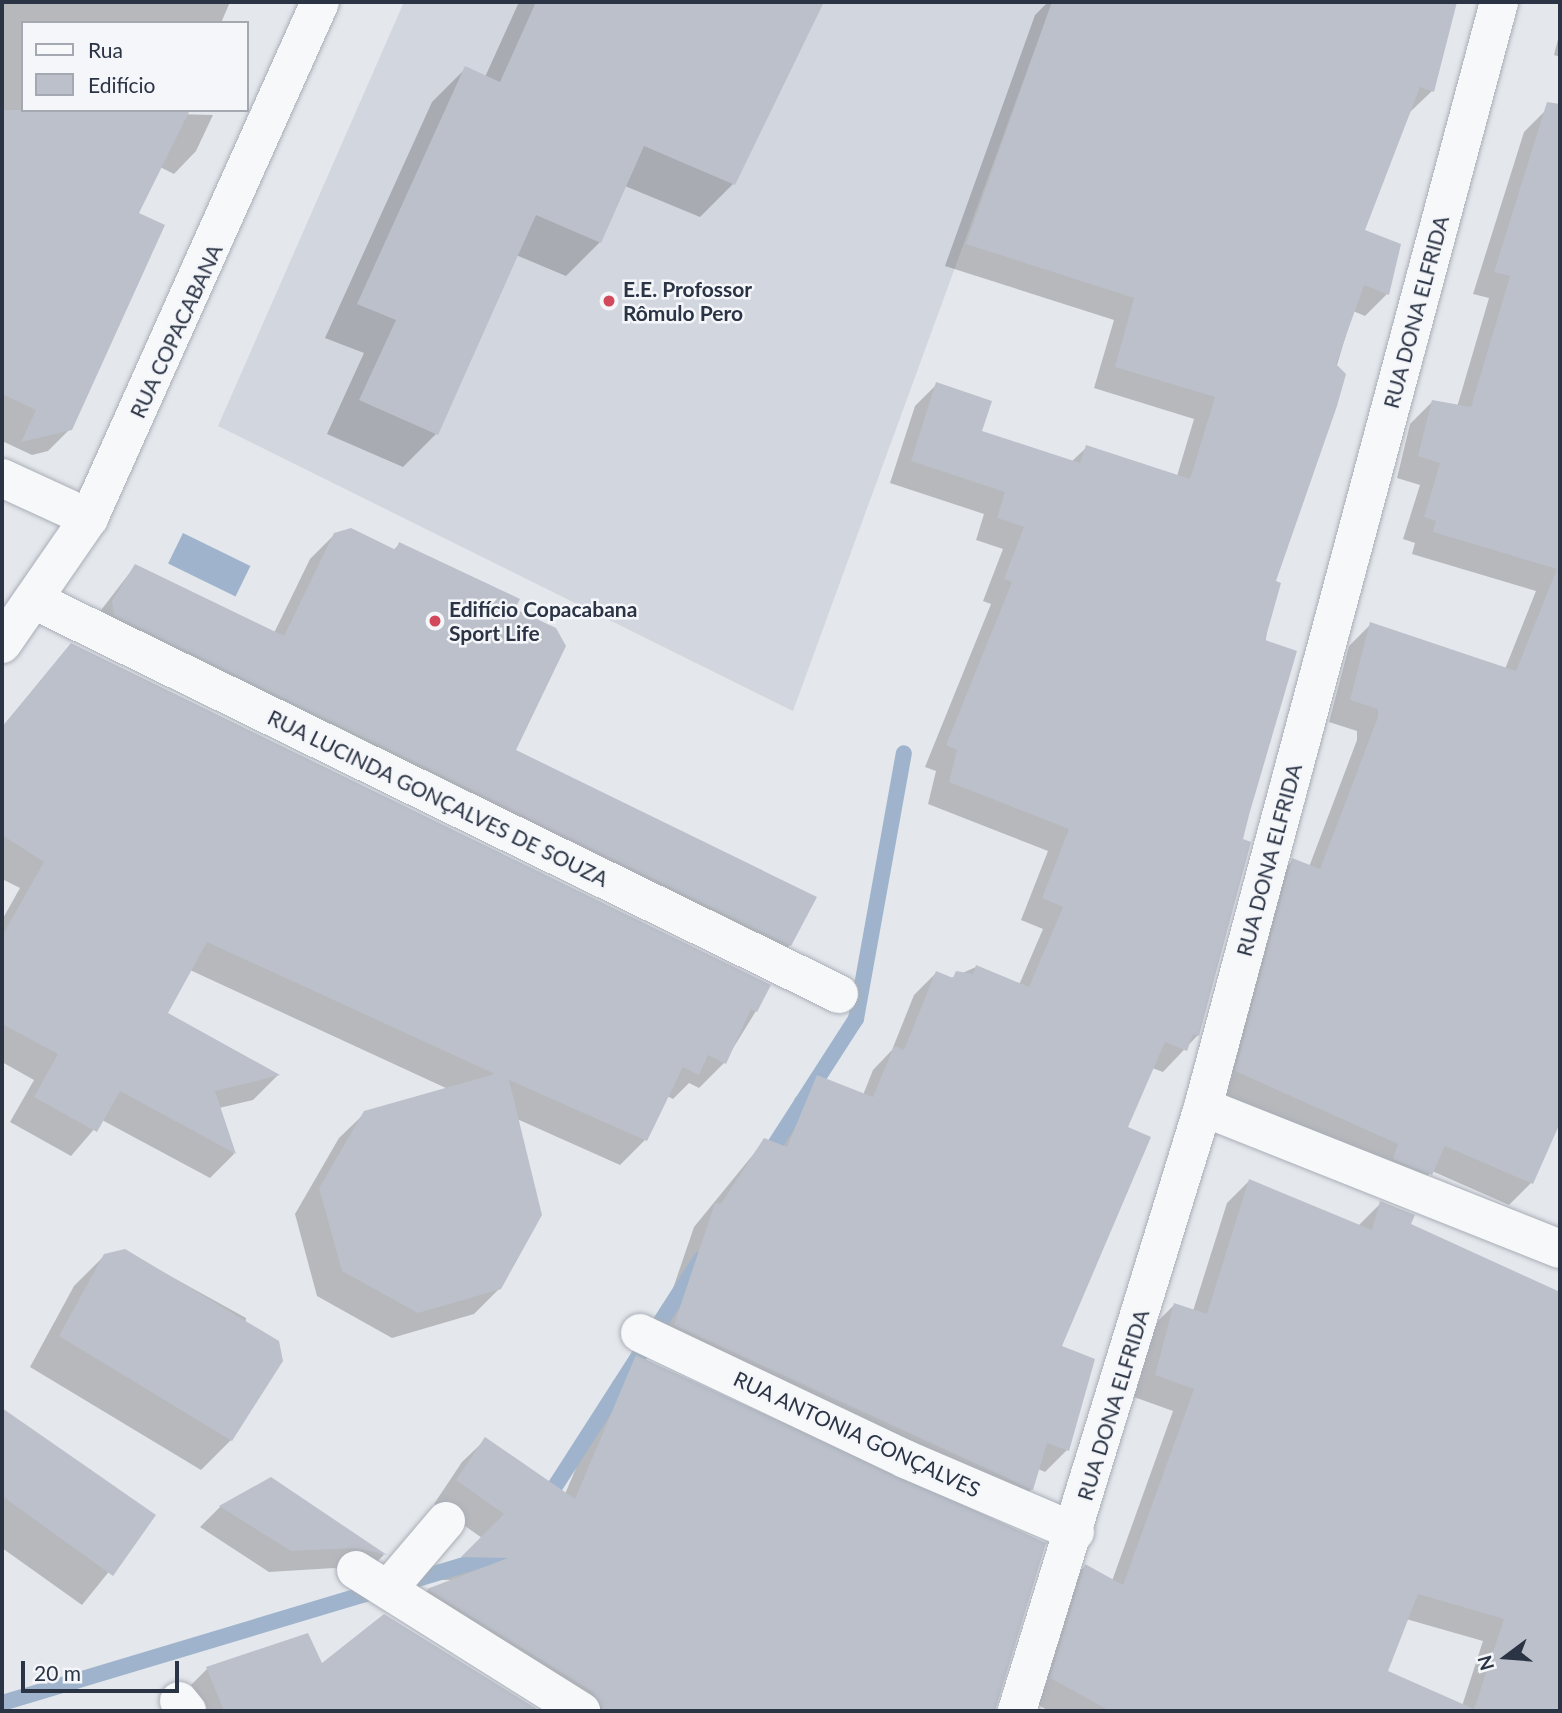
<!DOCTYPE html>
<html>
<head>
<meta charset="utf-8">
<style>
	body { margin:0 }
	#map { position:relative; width:1562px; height:1713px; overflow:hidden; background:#e4e7ec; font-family:Lato,sans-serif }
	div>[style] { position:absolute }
	.built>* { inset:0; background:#d2d6de }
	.water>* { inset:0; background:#9fb4cc; transform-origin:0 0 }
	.shadow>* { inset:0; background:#0003 }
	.stream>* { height:16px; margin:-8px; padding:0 8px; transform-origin:8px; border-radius:8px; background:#9fb4cc }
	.building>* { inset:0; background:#bbc0ca }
	.roads { filter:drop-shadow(0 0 2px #a9aeb7) drop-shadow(0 0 2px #a9aeb7) }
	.street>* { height:38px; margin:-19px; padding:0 19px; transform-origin:19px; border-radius:19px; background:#f7f8fa }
	.dots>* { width:19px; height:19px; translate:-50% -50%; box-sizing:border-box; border:4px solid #f4f6f9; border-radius:50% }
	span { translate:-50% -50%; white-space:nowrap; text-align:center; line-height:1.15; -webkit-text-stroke:5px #f4f6f9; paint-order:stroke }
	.poi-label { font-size:21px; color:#2b3445; font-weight:700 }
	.left { translate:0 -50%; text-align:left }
	.street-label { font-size:21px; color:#2b3445 }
	.frame { position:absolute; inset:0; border:4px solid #2b3445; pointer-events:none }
	.legend { position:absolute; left:21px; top:21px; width:228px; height:91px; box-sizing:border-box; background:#f4f6f9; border:2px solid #a4a8b1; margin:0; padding:9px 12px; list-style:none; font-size:21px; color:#2b3445 }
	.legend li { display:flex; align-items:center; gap:14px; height:35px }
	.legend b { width:35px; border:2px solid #a4a8b1 }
	.north { position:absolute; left:1471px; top:1622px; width:70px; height:70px; -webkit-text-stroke:5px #f4f6f9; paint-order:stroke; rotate:254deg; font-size:19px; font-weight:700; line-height:28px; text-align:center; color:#2b3445 }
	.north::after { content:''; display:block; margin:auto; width:24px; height:32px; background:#2b3445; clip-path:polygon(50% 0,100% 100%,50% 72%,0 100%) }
	.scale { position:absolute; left:21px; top:1661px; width:158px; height:32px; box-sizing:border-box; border:4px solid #2b3445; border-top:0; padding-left:9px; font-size:21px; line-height:24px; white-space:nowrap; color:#2b3445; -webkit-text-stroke:5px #f4f6f9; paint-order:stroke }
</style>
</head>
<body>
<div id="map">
	<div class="built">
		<div style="clip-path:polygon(404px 2px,1052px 2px,793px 711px,218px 426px)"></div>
	</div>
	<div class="water">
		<div style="left:183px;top:533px;width:75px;height:34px;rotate:26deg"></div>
	</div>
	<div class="shadow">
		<div style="clip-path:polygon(2px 2px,230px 2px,221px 23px,23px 23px,23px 110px,213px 115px,196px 151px,174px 174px,160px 167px,137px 214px,70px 429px,48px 451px,32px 455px,2px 441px)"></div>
		<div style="clip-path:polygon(519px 2px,822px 2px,733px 184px,700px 217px,625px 186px,600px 242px,566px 276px,516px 255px,436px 434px,403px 467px,327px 434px,364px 353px,325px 338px,432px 102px,465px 69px,485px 77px)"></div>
		<div style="clip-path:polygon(1048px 2px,1455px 2px,1432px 91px,1409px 113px,1363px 231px,1387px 294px,1365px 316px,1353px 311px,1273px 582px,1241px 840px,1198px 1035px,1163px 1072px,1152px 1068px,1126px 1128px,1059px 1347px,1067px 1450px,1045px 1472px,1038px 1469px,1032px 1489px,1010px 1511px,653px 1347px,694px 1227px,765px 1140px,776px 1145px,795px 1098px,817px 1077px,863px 1095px,873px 1070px,892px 1050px,914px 995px,936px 973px,951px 978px,976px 967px,1019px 985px,1043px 929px,1021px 920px,1048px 851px,928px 804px,936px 771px,925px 767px,991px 604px,983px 601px,1003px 549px,976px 540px,984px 514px,890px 483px,915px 406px,937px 384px,980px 432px,1071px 462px,1087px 447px,1177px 476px,1194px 419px,1094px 388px,1114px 320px,945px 266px,1035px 15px)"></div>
		<div style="clip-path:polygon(1560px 31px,1560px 57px,1554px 55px)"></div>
		<div style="clip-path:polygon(1546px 110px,1560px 114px,1560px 708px,1548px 744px,1560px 748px,1560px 1119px,1531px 1183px,1509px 1205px,1432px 1171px,1409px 1196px,1214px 1094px,1271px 882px,1293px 860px,1309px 867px,1357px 740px,1357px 731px,1329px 722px,1349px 646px,1371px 624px,1505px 669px,1536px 591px,1412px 554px,1415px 543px,1403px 539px,1420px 485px,1397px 478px,1410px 424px,1432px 402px,1457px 407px,1489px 298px,1473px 294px,1524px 132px)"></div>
		<div style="clip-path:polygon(335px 534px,393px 551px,399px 544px,513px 610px,514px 751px,790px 945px,766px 970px,88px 627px,135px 566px,274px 633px,310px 559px)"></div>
		<div style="clip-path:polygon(72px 645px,756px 1011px,724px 1063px,699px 1088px,689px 1083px,673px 1099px,667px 1096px,645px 1140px,620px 1165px,517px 1119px,500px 1288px,474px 1314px,392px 1338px,317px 1296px,295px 1214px,339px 1138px,365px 1113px,448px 1089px,190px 970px,166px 1014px,278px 1075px,253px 1100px,219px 1108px,234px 1154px,210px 1178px,102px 1120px,71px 1156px,10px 1122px,34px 1080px,2px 1062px,2px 920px,20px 888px,2px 879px,2px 727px)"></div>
		<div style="clip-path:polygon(evenodd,1249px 1181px,1358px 1226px,1381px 1203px,1409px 1225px,1560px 1293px,1560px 1711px,1049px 1711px,1029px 1700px,1064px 1588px,1085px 1566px,1112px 1581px,1173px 1411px,1134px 1397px,1152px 1327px,1174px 1305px,1193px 1311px,1227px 1203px,1249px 1181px,1406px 1619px,1483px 1641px,1462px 1706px,1386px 1672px,1406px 1619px)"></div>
		<div style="clip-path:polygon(125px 1251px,246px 1318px,231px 1440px,201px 1470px,30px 1367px,74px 1286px,105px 1255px)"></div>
		<div style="clip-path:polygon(637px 1358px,1044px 1544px,993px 1711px,562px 1711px,405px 1613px,428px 1590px,454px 1580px,441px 1580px,482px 1538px,434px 1504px,462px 1462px,486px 1439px,565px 1494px,613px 1381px)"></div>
		<div style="clip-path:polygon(2px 1410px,154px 1516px,82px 1605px,2px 1548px)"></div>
		<div style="clip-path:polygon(271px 1479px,384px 1555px,364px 1574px,334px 1568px,269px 1572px,200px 1527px,220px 1507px)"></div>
		<div style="clip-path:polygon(385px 1616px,537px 1711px,191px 1711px,184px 1692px,207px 1669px,321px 1665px)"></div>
	</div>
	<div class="stream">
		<div style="left:765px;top:1160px;width:168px;rotate:-57.2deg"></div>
		<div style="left:856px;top:1019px;width:270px;rotate:-79.8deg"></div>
		<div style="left:545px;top:1502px;width:289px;rotate:-57.3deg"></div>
		<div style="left:404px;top:1583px;width:108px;rotate:-16.8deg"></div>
		<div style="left:2px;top:1703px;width:394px;rotate:-16.7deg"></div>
	</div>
	<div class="building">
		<div style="clip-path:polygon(536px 2px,824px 2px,735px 185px,644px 146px,601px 243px,536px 215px,438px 435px,359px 400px,396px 320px,357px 304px,465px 66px,500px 82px)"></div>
		<div style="clip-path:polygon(1052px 2px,1457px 2px,1434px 92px,1420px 87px,1365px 230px,1401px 244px,1389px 295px,1364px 285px,1336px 364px,1346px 374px,1337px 406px,1276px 581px,1281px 583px,1265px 640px,1297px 651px,1249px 815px,1243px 839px,1251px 842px,1199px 1036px,1193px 1034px,1187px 1051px,1165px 1042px,1128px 1127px,1151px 1137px,1062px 1346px,1095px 1359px,1069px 1451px,1047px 1443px,1033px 1490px,674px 1325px,715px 1203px,721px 1204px,764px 1138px,787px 1147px,817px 1075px,873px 1097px,894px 1046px,904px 1050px,936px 971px,953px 978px,956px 971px,973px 974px,976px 965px,1029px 987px,1063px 907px,1042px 898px,1069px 829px,949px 782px,957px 750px,946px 745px,1012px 582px,1004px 579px,1024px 527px,997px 518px,1005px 492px,911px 461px,936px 382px,992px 401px,982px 431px,1080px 463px,1086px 445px,1190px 479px,1215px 397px,1115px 367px,1134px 298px,966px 244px)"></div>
		<div style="clip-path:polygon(1547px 102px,1560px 104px,1560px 1123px,1533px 1184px,1445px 1146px,1432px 1175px,1393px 1159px,1398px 1144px,1235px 1071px,1292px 858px,1320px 869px,1378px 717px,1378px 709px,1350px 700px,1370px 622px,1516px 671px,1557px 569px,1433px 532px,1436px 521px,1424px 517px,1440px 463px,1418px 456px,1432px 400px,1471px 407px,1510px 276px,1494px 272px)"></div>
		<div style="clip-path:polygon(2px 110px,190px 110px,139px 213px,165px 225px,72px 430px,21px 442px,36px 410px,2px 394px)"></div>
		<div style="clip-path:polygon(351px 528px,396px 550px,399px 542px,520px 599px,515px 609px,556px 628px,566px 646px,516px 750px,817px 897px,791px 946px,114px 615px,112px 601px,135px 564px,284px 636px,334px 533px)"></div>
		<div style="clip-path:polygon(71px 643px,771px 985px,757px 1012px,751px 1009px,726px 1064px,708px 1055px,699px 1075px,683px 1067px,647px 1141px,509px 1080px,542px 1215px,501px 1289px,418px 1313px,342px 1271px,319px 1188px,364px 1111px,495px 1074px,207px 942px,168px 1013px,280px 1075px,215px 1091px,236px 1154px,120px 1091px,97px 1132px,34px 1097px,58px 1054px,2px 1024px,2px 936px,44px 862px,2px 835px,2px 727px)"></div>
		<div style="clip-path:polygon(evenodd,1249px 1179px,1372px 1230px,1380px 1201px,1415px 1215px,1411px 1224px,1560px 1292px,1560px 1711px,1110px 1711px,1050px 1678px,1085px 1564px,1123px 1585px,1194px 1389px,1155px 1375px,1174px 1303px,1207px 1314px,1249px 1179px,1418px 1594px,1504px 1619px,1474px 1709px,1388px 1671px,1418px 1594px)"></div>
		<div style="clip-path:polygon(125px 1249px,279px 1341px,283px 1361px,232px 1441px,59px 1336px,104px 1254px)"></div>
		<div style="clip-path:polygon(636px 1355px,1046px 1543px,995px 1711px,603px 1711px,593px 1692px,427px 1589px,508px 1558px,461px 1557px,504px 1514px,456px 1480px,485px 1437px,575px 1499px)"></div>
		<div style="clip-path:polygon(2px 1408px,156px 1515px,113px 1576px,2px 1496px)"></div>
		<div style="clip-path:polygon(271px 1477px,387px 1555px,356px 1548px,291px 1551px,219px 1506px)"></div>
		<div style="clip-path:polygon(384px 1614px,540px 1711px,224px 1711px,206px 1667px,308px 1633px,322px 1663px)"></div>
	</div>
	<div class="roads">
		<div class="street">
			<div style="left:2px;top:478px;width:96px;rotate:24.7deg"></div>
			<div style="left:36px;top:601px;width:894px;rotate:26.08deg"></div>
			<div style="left:2px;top:644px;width:153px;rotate:-55.4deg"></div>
			<div style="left:89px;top:518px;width:565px;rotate:-65.88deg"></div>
			<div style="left:1203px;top:1107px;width:384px;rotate:21.7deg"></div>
			<div style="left:640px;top:1333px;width:293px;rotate:25.4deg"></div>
			<div style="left:905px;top:1459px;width:185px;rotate:23.2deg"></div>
			<div style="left:356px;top:1570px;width:266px;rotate:32.1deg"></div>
			<div style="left:389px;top:1588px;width:88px;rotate:-49.6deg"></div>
			<div style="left:179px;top:1701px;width:13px;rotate:51deg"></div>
			<div style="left:1017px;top:1711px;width:632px;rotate:-72.88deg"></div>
			<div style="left:1203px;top:1107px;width:1144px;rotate:-75deg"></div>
		</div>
	</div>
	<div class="dots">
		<div style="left:609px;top:301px;background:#d1495b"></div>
		<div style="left:435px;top:621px;background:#d1495b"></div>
	</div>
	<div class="poi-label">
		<span class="left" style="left:623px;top:301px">E.E. Profossor<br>Rômulo Pero</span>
		<span class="left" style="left:449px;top:621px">Edifício Copacabana<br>Sport Life</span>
	</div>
	<div class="street-label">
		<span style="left:1416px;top:312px;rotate:-75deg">RUA DONA ELFRIDA</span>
		<span style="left:176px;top:331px;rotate:-65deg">RUA COPACABANA</span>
		<span style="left:438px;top:798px;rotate:26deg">RUA LUCINDA GONÇALVES DE SOUZA</span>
		<span style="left:1269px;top:860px;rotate:-75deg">RUA DONA ELFRIDA</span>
		<span style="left:1113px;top:1405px;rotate:-73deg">RUA DONA ELFRIDA</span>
		<span style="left:857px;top:1434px;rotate:25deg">RUA ANTONIA GONÇALVES</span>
	</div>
	<div class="frame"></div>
	<ul class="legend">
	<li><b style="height:9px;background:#f7f8fa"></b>Rua</li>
	<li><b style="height:19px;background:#bbc0ca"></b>Edifício</li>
	</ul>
	<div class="north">N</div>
	<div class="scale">20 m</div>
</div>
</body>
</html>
